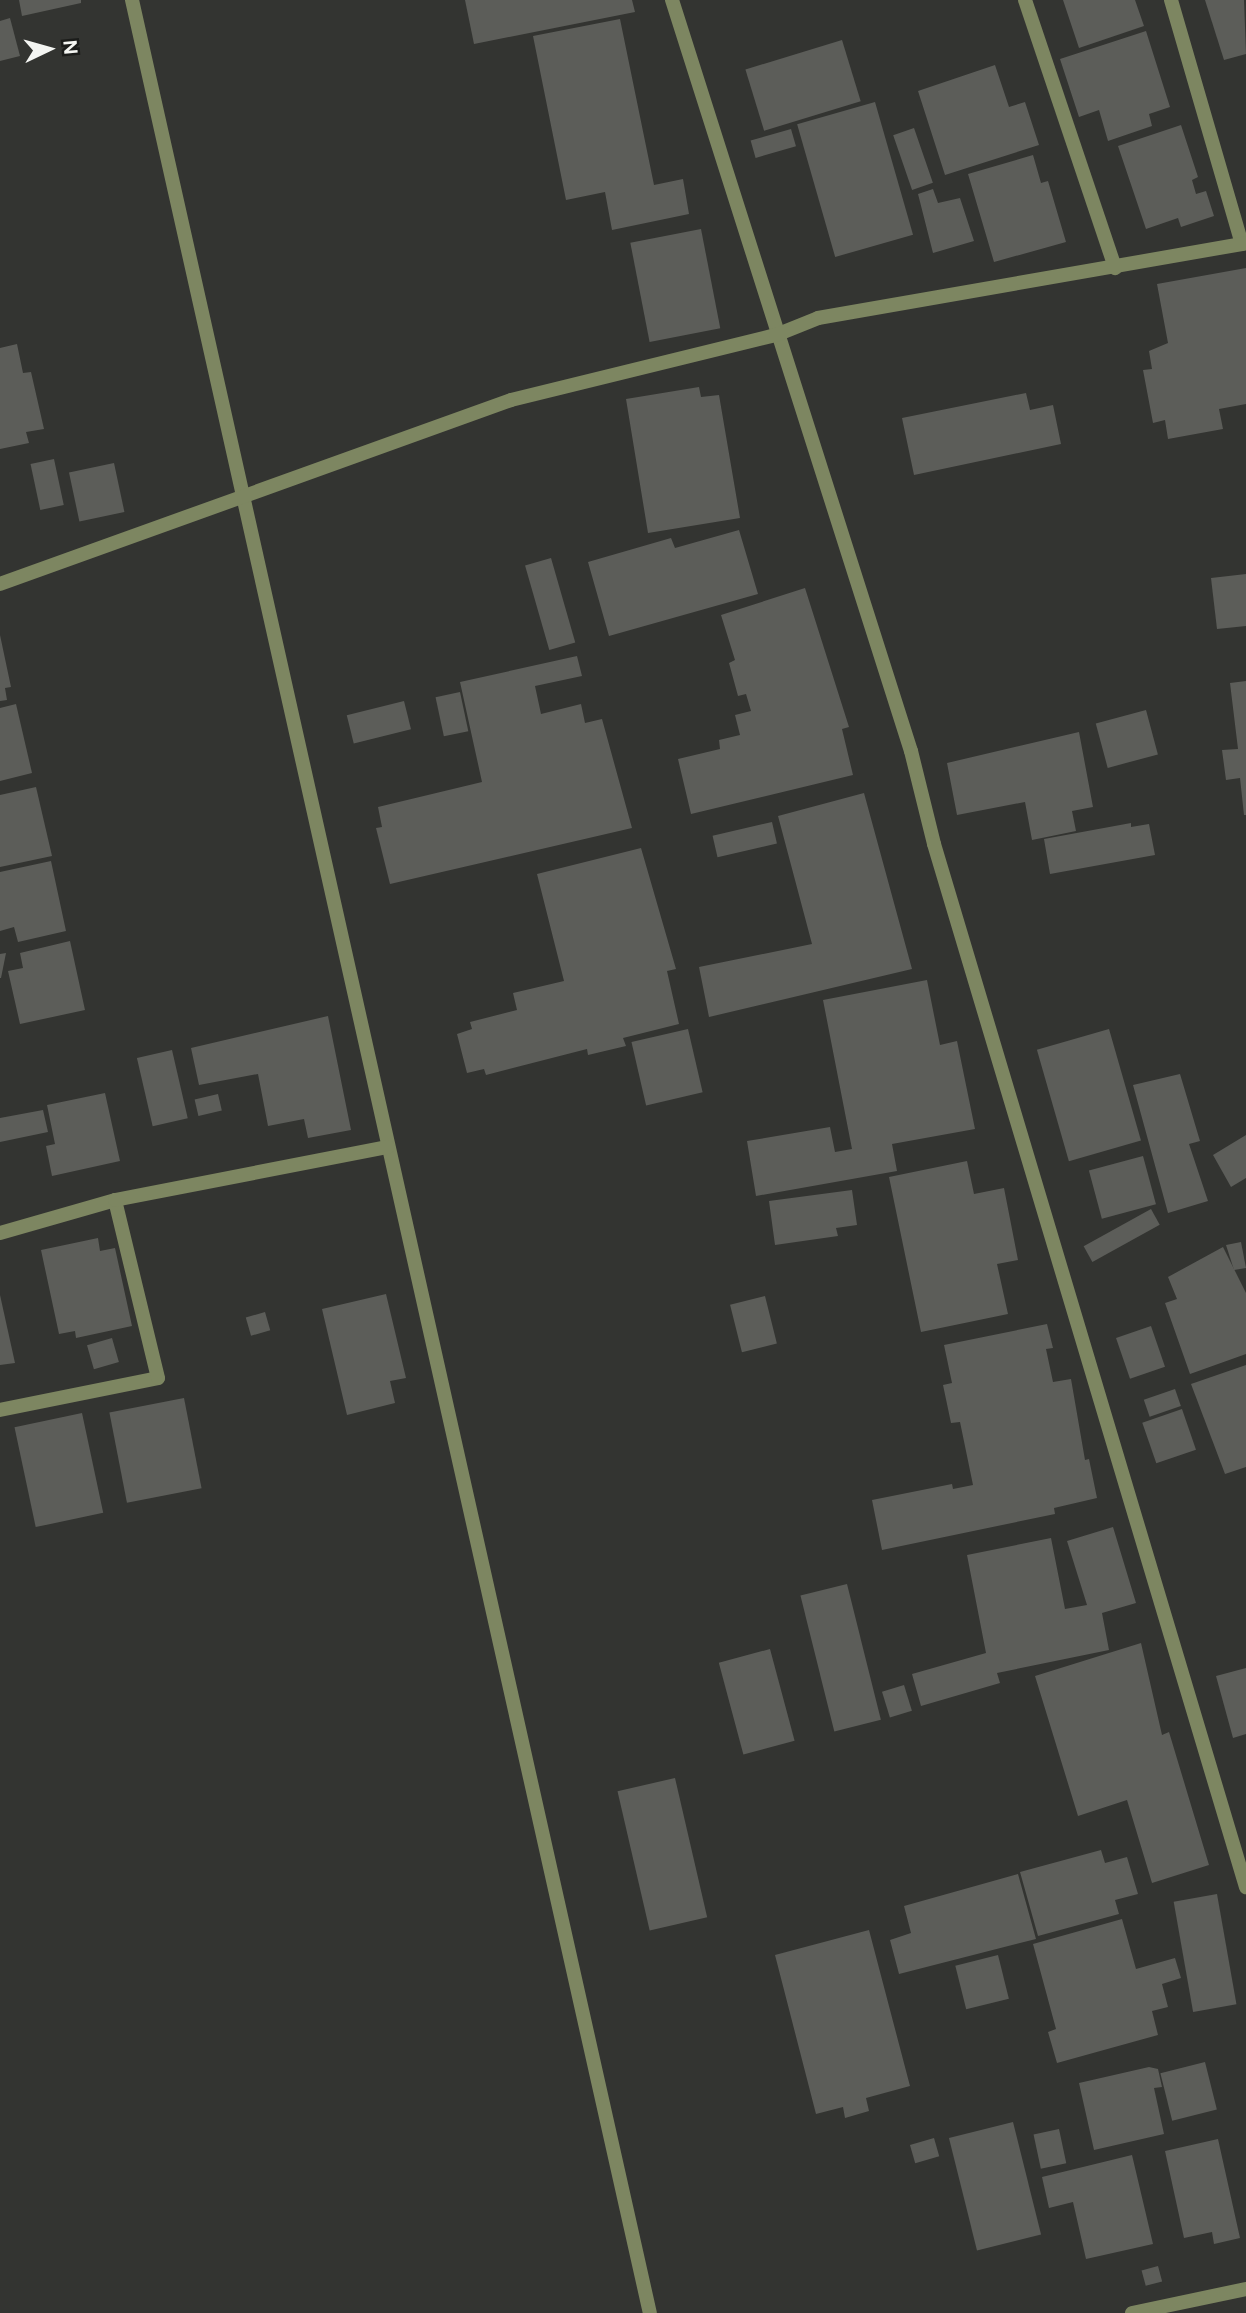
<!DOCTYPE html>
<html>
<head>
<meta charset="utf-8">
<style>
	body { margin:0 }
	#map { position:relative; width:1246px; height:2313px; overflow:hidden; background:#333431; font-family:Figtree,sans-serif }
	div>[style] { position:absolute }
	.building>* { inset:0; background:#5c5d59; transform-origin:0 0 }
	.street>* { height:14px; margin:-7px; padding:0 7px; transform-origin:7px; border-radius:7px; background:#7d8661 }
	span { translate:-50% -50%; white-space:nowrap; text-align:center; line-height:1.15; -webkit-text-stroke:5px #1b1c1a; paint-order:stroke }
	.north { position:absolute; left:14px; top:14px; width:70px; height:70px; -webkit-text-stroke:5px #1b1c1a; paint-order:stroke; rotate:85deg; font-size:19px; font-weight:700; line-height:28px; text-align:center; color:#f4f5f2 }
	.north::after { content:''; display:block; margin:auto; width:24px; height:32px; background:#f4f5f2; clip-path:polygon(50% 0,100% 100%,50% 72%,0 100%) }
</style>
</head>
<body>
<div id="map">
	<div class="building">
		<div style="clip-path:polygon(19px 0,81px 0,81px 3px,22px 16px)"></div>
		<div style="clip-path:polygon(465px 0,632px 0,635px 12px,474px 44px)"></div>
		<div style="clip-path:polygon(1063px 0,1135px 0,1144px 26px,1079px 48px)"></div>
		<div style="clip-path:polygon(1205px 0,1244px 0,1246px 54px,1224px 60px)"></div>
		<div style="clip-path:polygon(10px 18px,20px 56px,0 61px,0 21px)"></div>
		<div style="clip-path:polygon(620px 19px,654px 185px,683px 179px,689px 214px,612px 230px,605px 192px,566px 200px,533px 36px)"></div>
		<div style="clip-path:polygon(1146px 31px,1170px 107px,1149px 114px,1152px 126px,1108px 141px,1099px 110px,1079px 117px,1060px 59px)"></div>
		<div style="left:842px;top:40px;width:64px;height:101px;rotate:73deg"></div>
		<div style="clip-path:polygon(995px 65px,1009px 107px,1025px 102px,1039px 145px,945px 175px,918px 91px)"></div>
		<div style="left:875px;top:102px;width:138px;height:81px;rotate:74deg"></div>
		<div style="clip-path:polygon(1181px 125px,1198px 177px,1192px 180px,1196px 194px,1206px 191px,1214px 216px,1181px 227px,1178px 218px,1146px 229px,1118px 146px)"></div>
		<div style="left:914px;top:128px;width:58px;height:22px;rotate:71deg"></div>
		<div style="left:791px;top:129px;width:18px;height:42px;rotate:74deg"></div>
		<div style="clip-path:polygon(1033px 155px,1041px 183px,1048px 181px,1066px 242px,994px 262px,968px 174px)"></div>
		<div style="clip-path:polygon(933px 189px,938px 203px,960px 198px,974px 241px,933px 253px,918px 194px)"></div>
		<div style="left:701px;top:229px;width:101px;height:72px;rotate:79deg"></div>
		<div style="clip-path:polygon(1246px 268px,1246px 404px,1219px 409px,1223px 429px,1168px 439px,1165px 420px,1153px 423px,1143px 370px,1152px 369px,1149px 351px,1168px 343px,1157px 284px)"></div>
		<div style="clip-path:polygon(17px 344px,23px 373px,31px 372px,44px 429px,26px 432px,29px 443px,0 449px,0 348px)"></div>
		<div style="clip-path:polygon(699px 387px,701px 397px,719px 395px,740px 518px,648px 533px,626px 399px)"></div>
		<div style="clip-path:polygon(1026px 393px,1030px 410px,1053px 405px,1061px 444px,914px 475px,902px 418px)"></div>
		<div style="left:54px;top:459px;width:47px;height:24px;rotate:78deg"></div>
		<div style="left:114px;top:463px;width:50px;height:46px;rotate:78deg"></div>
		<div style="clip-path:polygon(739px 530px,758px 594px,609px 636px,588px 562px,671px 538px,675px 548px)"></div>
		<div style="left:551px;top:558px;width:88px;height:27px;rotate:74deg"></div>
		<div style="clip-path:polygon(1246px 574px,1246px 626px,1217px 629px,1211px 578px)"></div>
		<div style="clip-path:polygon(805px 588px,849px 727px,842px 729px,853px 775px,691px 814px,678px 759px,720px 749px,719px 740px,740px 735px,735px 715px,751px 711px,746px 694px,738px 696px,729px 663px,735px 660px,721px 615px)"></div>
		<div style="clip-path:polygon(0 635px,11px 687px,5px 688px,7px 700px,0 701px)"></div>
		<div style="clip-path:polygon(577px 656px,582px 676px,535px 686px,541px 714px,581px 704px,585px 723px,602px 719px,632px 828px,390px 884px,376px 828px,382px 827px,378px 807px,482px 782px,460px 682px)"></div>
		<div style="clip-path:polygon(1246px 681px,1246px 815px,1244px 815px,1240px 778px,1226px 780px,1222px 750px,1238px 749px,1230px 683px)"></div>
		<div style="left:460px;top:692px;width:40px;height:25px;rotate:78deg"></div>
		<div style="left:404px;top:701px;width:29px;height:59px;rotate:76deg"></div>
		<div style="clip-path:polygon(16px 704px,32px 773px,0 781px,0 708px)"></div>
		<div style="left:1146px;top:710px;width:46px;height:52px;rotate:75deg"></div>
		<div style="clip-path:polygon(1079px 732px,1093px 807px,1072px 811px,1076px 831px,1032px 840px,1025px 802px,957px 815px,947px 763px)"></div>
		<div style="clip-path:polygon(36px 787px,52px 856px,0 867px,0 795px)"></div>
		<div style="clip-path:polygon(864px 793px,912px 969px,709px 1017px,699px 967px,812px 944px,778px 816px)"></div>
		<div style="left:772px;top:822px;width:22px;height:61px;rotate:77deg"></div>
		<div style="clip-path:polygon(1131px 823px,1131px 827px,1149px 824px,1155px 855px,1050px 874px,1044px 839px)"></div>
		<div style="clip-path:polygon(641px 848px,676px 969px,667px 971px,679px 1024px,623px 1038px,626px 1046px,588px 1055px,587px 1049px,486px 1075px,484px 1069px,467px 1073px,457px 1034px,472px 1029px,470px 1022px,517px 1010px,513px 993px,564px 981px,537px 874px)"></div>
		<div style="clip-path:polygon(51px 861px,66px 931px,18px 942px,14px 927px,0 931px,0 872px)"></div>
		<div style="clip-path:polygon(70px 941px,85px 1010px,20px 1024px,8px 971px,23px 968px,20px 953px)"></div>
		<div style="clip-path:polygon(6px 953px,1px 978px,0 978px,0 954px)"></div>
		<div style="clip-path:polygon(927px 980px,940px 1045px,957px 1041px,975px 1129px,892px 1144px,897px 1171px,756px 1196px,747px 1141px,830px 1127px,835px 1152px,852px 1149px,823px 1000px)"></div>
		<div style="clip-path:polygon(328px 1016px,351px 1130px,308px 1138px,304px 1119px,268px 1126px,258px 1074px,199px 1085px,191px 1048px)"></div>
		<div style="left:688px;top:1029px;width:65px;height:58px;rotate:77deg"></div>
		<div style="left:1109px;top:1029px;width:116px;height:75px;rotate:74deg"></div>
		<div style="left:172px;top:1050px;width:70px;height:36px;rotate:77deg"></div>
		<div style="clip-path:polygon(1180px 1074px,1200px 1141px,1189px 1144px,1208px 1201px,1168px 1213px,1133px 1085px)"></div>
		<div style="clip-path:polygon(105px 1093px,120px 1161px,52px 1176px,46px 1146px,55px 1144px,47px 1105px)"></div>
		<div style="left:218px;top:1094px;width:17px;height:24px;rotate:77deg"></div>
		<div style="clip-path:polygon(43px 1110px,48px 1132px,0 1142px,0 1118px)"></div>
		<div style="clip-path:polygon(1246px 1135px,1246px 1178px,1231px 1187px,1213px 1155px)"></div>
		<div style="left:1143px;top:1156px;width:50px;height:56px;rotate:75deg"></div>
		<div style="clip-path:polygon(967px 1161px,974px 1194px,1004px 1188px,1018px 1260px,997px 1264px,1008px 1314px,921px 1332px,889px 1177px)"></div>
		<div style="clip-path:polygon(852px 1190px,857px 1225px,836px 1228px,838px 1236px,775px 1245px,769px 1201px)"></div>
		<div style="left:1151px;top:1209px;width:18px;height:77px;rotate:61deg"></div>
		<div style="clip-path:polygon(98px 1238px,100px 1251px,115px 1248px,132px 1326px,76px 1338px,75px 1331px,59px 1334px,41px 1250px)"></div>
		<div style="clip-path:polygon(1241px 1242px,1246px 1268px,1234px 1270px,1226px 1245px)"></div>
		<div style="clip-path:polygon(1223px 1247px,1246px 1293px,1246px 1354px,1190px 1374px,1165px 1303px,1177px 1299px,1168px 1277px)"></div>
		<div style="clip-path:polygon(386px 1294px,406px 1378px,390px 1381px,395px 1403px,347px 1415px,322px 1309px)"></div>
		<div style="clip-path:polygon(0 1295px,15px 1363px,0 1365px)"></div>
		<div style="left:765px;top:1296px;width:49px;height:36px;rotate:76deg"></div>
		<div style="left:265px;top:1312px;width:19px;height:20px;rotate:74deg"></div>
		<div style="clip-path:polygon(1047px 1324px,1053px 1348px,1046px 1349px,1053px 1382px,1071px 1379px,1085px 1460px,1089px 1459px,1097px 1498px,1054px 1508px,1055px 1514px,882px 1550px,872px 1500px,952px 1484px,953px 1489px,973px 1485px,960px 1422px,951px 1423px,943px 1385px,952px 1383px,944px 1345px)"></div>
		<div style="left:1151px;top:1326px;width:43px;height:37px;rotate:71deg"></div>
		<div style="left:112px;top:1338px;width:25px;height:26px;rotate:74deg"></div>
		<div style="clip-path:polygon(1246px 1365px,1246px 1467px,1225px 1474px,1191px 1384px)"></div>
		<div style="left:1175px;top:1389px;width:18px;height:33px;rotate:71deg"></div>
		<div style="left:184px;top:1398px;width:92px;height:76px;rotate:79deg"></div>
		<div style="left:1182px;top:1409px;width:43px;height:42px;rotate:71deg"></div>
		<div style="left:82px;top:1413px;width:102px;height:69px;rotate:78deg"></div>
		<div style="clip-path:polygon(1113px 1527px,1136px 1603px,1102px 1613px,1109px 1650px,997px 1673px,1000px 1683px,921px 1706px,912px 1674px,986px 1653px,967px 1555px,1051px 1538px,1065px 1609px,1087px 1605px,1067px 1541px)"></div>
		<div style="left:847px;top:1584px;width:140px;height:48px;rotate:76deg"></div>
		<div style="clip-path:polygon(1141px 1643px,1162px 1735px,1169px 1732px,1209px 1865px,1152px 1883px,1127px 1800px,1078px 1816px,1035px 1676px)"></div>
		<div style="left:770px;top:1649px;width:95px;height:53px;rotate:75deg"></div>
		<div style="clip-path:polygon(1246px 1668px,1246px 1734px,1233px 1738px,1216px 1676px)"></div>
		<div style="left:904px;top:1685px;width:27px;height:23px;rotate:73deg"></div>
		<div style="left:675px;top:1778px;width:143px;height:59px;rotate:77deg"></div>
		<div style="clip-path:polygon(1101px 1850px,1105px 1863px,1127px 1857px,1138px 1894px,1115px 1900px,1119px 1914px,1038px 1936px,1020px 1872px)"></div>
		<div style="clip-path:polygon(1018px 1874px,1036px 1939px,899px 1974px,890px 1940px,911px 1933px,904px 1906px)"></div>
		<div style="left:1217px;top:1894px;width:112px;height:44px;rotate:80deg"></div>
		<div style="clip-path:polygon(1122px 1919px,1136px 1969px,1175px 1958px,1181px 1978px,1162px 1984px,1168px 2007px,1152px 2011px,1158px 2035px,1057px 2063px,1048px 2032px,1056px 2029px,1033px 1944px)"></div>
		<div style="clip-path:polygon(869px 1930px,910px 2086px,866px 2098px,869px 2111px,845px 2118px,843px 2107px,816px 2114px,775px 1955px)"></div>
		<div style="left:998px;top:1955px;width:45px;height:44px;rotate:76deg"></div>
		<div style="left:1205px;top:2062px;width:49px;height:46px;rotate:76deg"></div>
		<div style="clip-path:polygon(1149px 2067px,1158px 2069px,1162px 2087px,1154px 2088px,1164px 2134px,1094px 2150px,1079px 2083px)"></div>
		<div style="left:1013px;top:2122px;width:116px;height:66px;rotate:76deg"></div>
		<div style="left:1059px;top:2129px;width:35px;height:26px;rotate:78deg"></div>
		<div style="left:934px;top:2138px;width:19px;height:25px;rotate:74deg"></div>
		<div style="clip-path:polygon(1218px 2139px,1240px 2238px,1214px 2244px,1212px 2232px,1184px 2238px,1165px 2151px)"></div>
		<div style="clip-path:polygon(1132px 2155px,1153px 2244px,1086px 2259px,1073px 2202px,1049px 2208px,1042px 2177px)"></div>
		<div style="left:1158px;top:2266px;width:16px;height:17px;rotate:75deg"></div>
	</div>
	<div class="street">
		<div style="left:132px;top:0;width:2370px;rotate:77.38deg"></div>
		<div style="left:672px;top:0;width:788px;rotate:72.35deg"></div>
		<div style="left:911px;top:751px;width:96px;rotate:76.1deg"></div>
		<div style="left:934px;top:844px;width:1089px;rotate:73.35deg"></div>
		<div style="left:1025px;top:0;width:283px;rotate:71.4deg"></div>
		<div style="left:1171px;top:0;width:254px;rotate:73.8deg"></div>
		<div style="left:0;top:584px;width:543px;rotate:-19.8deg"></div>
		<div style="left:511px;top:400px;width:273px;rotate:-13.8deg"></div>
		<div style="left:776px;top:335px;width:45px;rotate:-22deg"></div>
		<div style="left:818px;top:318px;width:435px;rotate:-9.9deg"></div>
		<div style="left:0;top:1233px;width:120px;rotate:-16deg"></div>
		<div style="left:0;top:1410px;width:161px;rotate:-11.4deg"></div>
		<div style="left:158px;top:1378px;width:183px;rotate:-103.6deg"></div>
		<div style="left:115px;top:1200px;width:278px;rotate:-11deg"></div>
		<div style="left:1132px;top:2313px;width:116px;rotate:-11.9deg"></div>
	</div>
	<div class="north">N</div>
</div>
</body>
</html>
